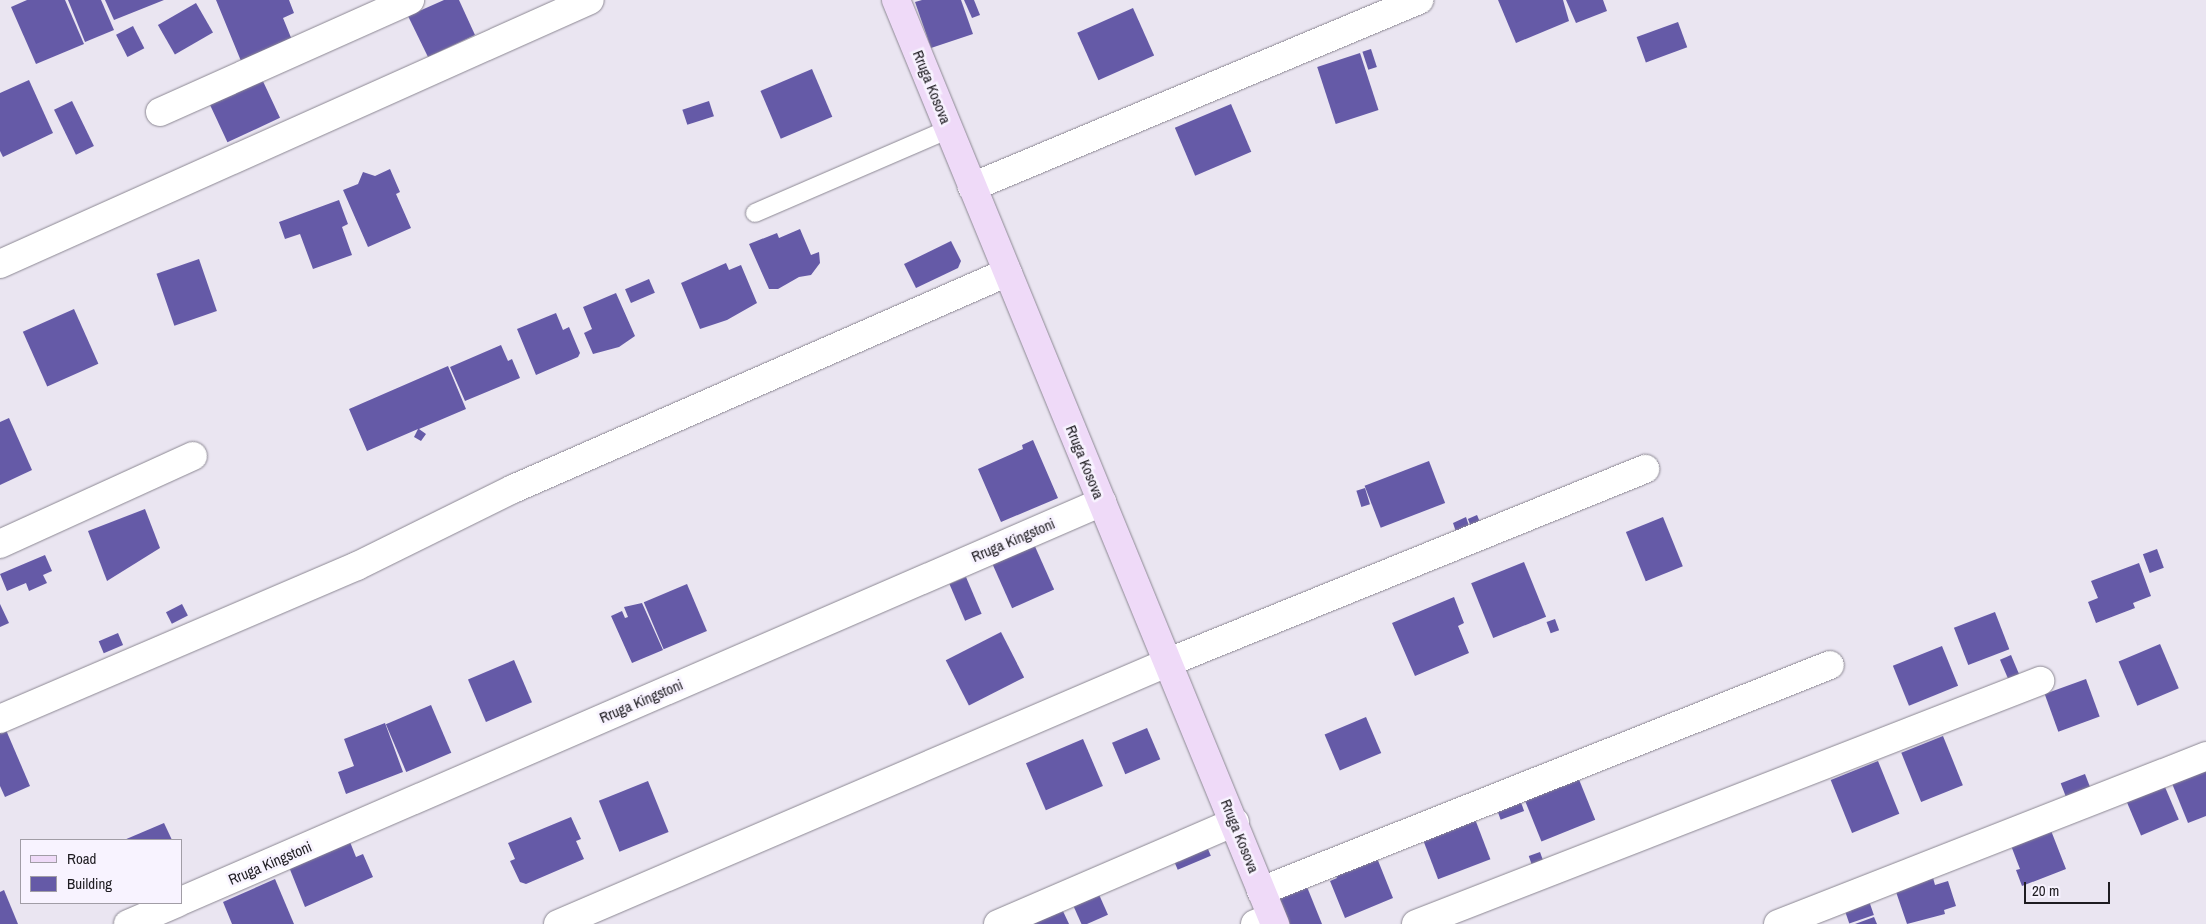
<!DOCTYPE html>
<html>
<head>
<meta charset="utf-8">
<style>
	body { margin:0 }
	#map { position:relative; width:2206px; height:924px; overflow:hidden; background:#eae5f1; font-family:"Archivo Narrow",sans-serif }
	div>[style] { position:absolute }
	.building>* { inset:0; background:#655aa7; transform-origin:0 0 }
	.roads { filter:drop-shadow(0 0 1px #8c8893) drop-shadow(0 0 1px #8c8893) }
	.lane>* { height:18px; margin:-9px; padding:0 9px; transform-origin:9px; border-radius:9px; background:#fff }
	.street>* { height:28px; margin:-14px; padding:0 14px; transform-origin:14px; border-radius:14px; background:#fff }
	.secondary>* { height:28px; margin:-14px; padding:0 14px; transform-origin:14px; border-radius:14px; background:#efdaf8 }
	span { translate:-50% -50%; white-space:nowrap; text-align:center; line-height:1.15; -webkit-text-stroke:5px #f8f3ff; paint-order:stroke }
	.street-label { font-size:15px; color:#1e1c21 }
	.legend { position:absolute; left:20px; top:839px; width:162px; height:65px; box-sizing:border-box; background:#f8f3ff; border:1px solid #a19da6; margin:0; padding:6px 9px; list-style:none; font-size:15px; color:#1e1c21 }
	.legend li { display:flex; align-items:center; gap:10px; height:25px }
	.legend b { width:25px; border:1px solid #a19da6 }
	.scale { position:absolute; left:2024px; top:882px; width:86px; height:22px; box-sizing:border-box; border:2px solid #1e1c21; border-top:0; padding-left:6px; font-size:15px; line-height:18px; white-space:nowrap; color:#1e1c21; -webkit-text-stroke:4px #f8f3ff; paint-order:stroke }
</style>
</head>
<body>
<div id="map">
	<div class="building">
		<div style="clip-path:polygon(27px 0,65px 0,84px 44px,36px 64px,11px 7px)"></div>
		<div style="clip-path:polygon(68px 0,101px 0,114px 30px,85px 42px)"></div>
		<div style="clip-path:polygon(105px 0,164px 0,114px 20px)"></div>
		<div style="clip-path:polygon(216px 0,289px 0,294px 13px,283px 18px,292px 40px,241px 61px)"></div>
		<div style="clip-path:polygon(444px 0,459px 0,475px 35px,428px 57px,408px 16px)"></div>
		<div style="clip-path:polygon(922px 0,961px 0,973px 34px,931px 48px,915px 2px)"></div>
		<div style="clip-path:polygon(964px 0,974px 0,980px 15px,972px 18px)"></div>
		<div style="clip-path:polygon(1498px 0,1563px 0,1569px 21px,1516px 43px)"></div>
		<div style="clip-path:polygon(1566px 0,1603px 0,1607px 11px,1576px 23px)"></div>
		<div style="left:196px;top:3px;width:34px;height:44px;rotate:60deg"></div>
		<div style="left:1133px;top:8px;width:52px;height:61px;rotate:66deg"></div>
		<div style="left:1678px;top:22px;width:27px;height:44px;rotate:70deg"></div>
		<div style="left:133px;top:26px;width:25px;height:19px;rotate:63deg"></div>
		<div style="left:1371px;top:49px;width:19px;height:9px;rotate:72deg"></div>
		<div style="left:1360px;top:53px;width:60px;height:45px;rotate:72deg"></div>
		<div style="left:812px;top:69px;width:52px;height:56px;rotate:67deg"></div>
		<div style="left:261px;top:77px;width:45px;height:58px;rotate:65deg"></div>
		<div style="clip-path:polygon(29px 80px,53px 133px,3px 157px,0 151px,0 93px)"></div>
		<div style="left:72px;top:101px;width:50px;height:20px;rotate:64deg"></div>
		<div style="left:709px;top:101px;width:16px;height:28px;rotate:72deg"></div>
		<div style="left:1231px;top:104px;width:52px;height:61px;rotate:67deg"></div>
		<div style="clip-path:polygon(390px 169px,400px 192px,396px 194px,411px 228px,368px 247px,343px 190px,358px 184px,363px 172px,375px 176px)"></div>
		<div style="clip-path:polygon(339px 200px,348px 224px,342px 227px,352px 255px,313px 269px,300px 234px,285px 239px,279px 222px)"></div>
		<div style="clip-path:polygon(800px 229px,811px 255px,819px 252px,820px 263px,811px 275px,799px 277px,778px 289px,769px 289px,749px 244px,777px 233px,779px 238px)"></div>
		<div style="clip-path:polygon(951px 241px,961px 261px,958px 268px,916px 288px,904px 264px)"></div>
		<div style="left:199px;top:259px;width:55px;height:45px;rotate:71deg"></div>
		<div style="clip-path:polygon(726px 263px,729px 270px,741px 265px,757px 303px,727px 320px,700px 329px,681px 283px)"></div>
		<div style="left:649px;top:279px;width:15px;height:26px;rotate:67deg"></div>
		<div style="clip-path:polygon(616px 293px,635px 336px,619px 347px,593px 354px,584px 333px,592px 329px,583px 307px)"></div>
		<div style="left:74px;top:309px;width:60px;height:56px;rotate:66deg"></div>
		<div style="clip-path:polygon(556px 313px,563px 330px,569px 327px,580px 353px,578px 357px,536px 375px,517px 329px)"></div>
		<div style="clip-path:polygon(501px 345px,508px 361px,512px 359px,520px 378px,465px 401px,450px 367px)"></div>
		<div style="clip-path:polygon(448px 366px,466px 409px,419px 429px,426px 434px,421px 441px,414px 437px,418px 429px,367px 451px,349px 409px)"></div>
		<div style="clip-path:polygon(9px 418px,32px 470px,0 485px,0 422px)"></div>
		<div style="clip-path:polygon(1033px 440px,1058px 498px,1001px 522px,978px 469px,1023px 449px,1022px 445px)"></div>
		<div style="left:1429px;top:461px;width:45px;height:69px;rotate:69deg"></div>
		<div style="left:1365px;top:488px;width:17px;height:9px;rotate:73deg"></div>
		<div style="clip-path:polygon(145px 509px,160px 548px,107px 581px,88px 531px)"></div>
		<div style="left:1477px;top:515px;width:13px;height:10px;rotate:67deg"></div>
		<div style="clip-path:polygon(1466px 517px,1471px 532px,1458px 538px,1453px 523px)"></div>
		<div style="left:1663px;top:517px;width:53px;height:40px;rotate:68deg"></div>
		<div style="left:1033px;top:542px;width:52px;height:46px;rotate:66deg"></div>
		<div style="left:2157px;top:549px;width:20px;height:15px;rotate:70deg"></div>
		<div style="clip-path:polygon(45px 555px,52px 571px,43px 575px,47px 583px,29px 591px,26px 583px,7px 591px,0 574px)"></div>
		<div style="left:1524px;top:562px;width:59px;height:57px;rotate:68deg"></div>
		<div style="clip-path:polygon(2139px 563px,2151px 596px,2133px 603px,2135px 608px,2096px 623px,2088px 602px,2098px 598px,2091px 581px)"></div>
		<div style="left:966px;top:577px;width:40px;height:18px;rotate:67deg"></div>
		<div style="left:687px;top:584px;width:51px;height:47px;rotate:67deg"></div>
		<div style="clip-path:polygon(1454px 597px,1464px 623px,1458px 626px,1469px 653px,1415px 676px,1392px 623px)"></div>
		<div style="clip-path:polygon(642px 603px,663px 650px,632px 663px,611px 616px,622px 611px,625px 618px,628px 617px,624px 607px)"></div>
		<div style="clip-path:polygon(0 604px,9px 623px,0 627px)"></div>
		<div style="left:182px;top:604px;width:13px;height:18px;rotate:63deg"></div>
		<div style="left:1995px;top:612px;width:40px;height:44px;rotate:69deg"></div>
		<div style="left:1555px;top:619px;width:12px;height:9px;rotate:70deg"></div>
		<div style="left:1001px;top:632px;width:51px;height:62px;rotate:63deg"></div>
		<div style="left:118px;top:633px;width:13px;height:21px;rotate:67deg"></div>
		<div style="left:2160px;top:644px;width:48px;height:45px;rotate:67deg"></div>
		<div style="left:1942px;top:646px;width:43px;height:53px;rotate:68deg"></div>
		<div style="left:2011px;top:655px;width:23px;height:12px;rotate:67deg"></div>
		<div style="left:514px;top:660px;width:46px;height:50px;rotate:67deg"></div>
		<div style="left:2086px;top:679px;width:40px;height:44px;rotate:70deg"></div>
		<div style="left:431px;top:705px;width:52px;height:49px;rotate:67deg"></div>
		<div style="left:1366px;top:717px;width:39px;height:45px;rotate:67deg"></div>
		<div style="clip-path:polygon(385px 723px,403px 772px,346px 794px,338px 772px,354px 766px,344px 739px)"></div>
		<div style="left:1147px;top:728px;width:34px;height:38px;rotate:67deg"></div>
		<div style="clip-path:polygon(6px 730px,30px 786px,5px 797px,0 786px,0 733px)"></div>
		<div style="left:1943px;top:736px;width:53px;height:45px;rotate:68deg"></div>
		<div style="left:1083px;top:739px;width:51px;height:62px;rotate:67deg"></div>
		<div style="left:1878px;top:761px;width:57px;height:51px;rotate:68deg"></div>
		<div style="clip-path:polygon(2206px 767px,2206px 816px,2188px 823px,2171px 781px)"></div>
		<div style="left:2085px;top:774px;width:17px;height:26px;rotate:69deg"></div>
		<div style="left:1578px;top:777px;width:46px;height:58px;rotate:68deg"></div>
		<div style="left:2162px;top:780px;width:43px;height:41px;rotate:67deg"></div>
		<div style="left:648px;top:781px;width:55px;height:53px;rotate:68deg"></div>
		<div style="left:1519px;top:797px;width:15px;height:25px;rotate:70deg"></div>
		<div style="clip-path:polygon(571px 817px,581px 839px,576px 841px,584px 859px,526px 884px,520px 882px,510px 861px,515px 859px,508px 843px)"></div>
		<div style="left:1475px;top:819px;width:43px;height:56px;rotate:69deg"></div>
		<div style="clip-path:polygon(164px 823px,172px 840px,124px 840px)"></div>
		<div style="clip-path:polygon(2050px 828px,2066px 869px,2022px 886px,2016px 870px,2020px 869px,2010px 843px)"></div>
		<div style="clip-path:polygon(348px 837px,356px 857px,363px 854px,373px 877px,305px 907px,287px 862px)"></div>
		<div style="left:1205px;top:842px;width:15px;height:36px;rotate:67deg"></div>
		<div style="left:1540px;top:852px;width:12px;height:12px;rotate:70deg"></div>
		<div style="clip-path:polygon(1375px 853px,1393px 898px,1345px 918px,1330px 881px,1337px 878px,1333px 870px)"></div>
		<div style="clip-path:polygon(1932px 874px,1935px 885px,1948px 881px,1956px 906px,1944px 910px,1945px 914px,1907px 924px,1894px 886px)"></div>
		<div style="clip-path:polygon(275px 879px,294px 924px,232px 924px,223px 902px)"></div>
		<div style="clip-path:polygon(1305px 882px,1322px 924px,1290px 924px,1277px 892px)"></div>
		<div style="clip-path:polygon(4px 890px,18px 924px,0 924px,0 892px)"></div>
		<div style="left:1097px;top:890px;width:27px;height:28px;rotate:66deg"></div>
		<div style="left:1868px;top:898px;width:18px;height:26px;rotate:71deg"></div>
		<div style="clip-path:polygon(1062px 909px,1069px 924px,1028px 924px)"></div>
		<div style="clip-path:polygon(1874px 917px,1877px 924px,1855px 924px)"></div>
	</div>
	<div class="roads">
		<div class="lane">
			<div style="left:755px;top:213px;width:211px;rotate:-23.4deg"></div>
		</div>
		<div class="street">
			<div style="left:160px;top:112px;width:274px;rotate:-24.1deg"></div>
			<div style="left:972px;top:187px;width:485px;rotate:-22.7deg"></div>
			<div style="left:0;top:264px;width:646px;rotate:-24.11deg"></div>
			<div style="left:0;top:544px;width:212px;rotate:-24.5deg"></div>
			<div style="left:0;top:719px;width:388px;rotate:-23.2deg"></div>
			<div style="left:357px;top:566px;width:174px;rotate:-26.3deg"></div>
			<div style="left:513px;top:489px;width:540px;rotate:-23.67deg"></div>
			<div style="left:1261px;top:891px;width:612px;rotate:-21.66deg"></div>
			<div style="left:181px;top:901px;width:1004px;rotate:-23.42deg"></div>
			<div style="left:128px;top:924px;width:53px;rotate:-23.2deg"></div>
			<div style="left:558px;top:924px;width:665px;rotate:-23.21deg"></div>
			<div style="left:1169px;top:662px;width:514px;rotate:-22.07deg"></div>
			<div style="left:998px;top:924px;width:258px;rotate:-23.3deg"></div>
			<div style="left:1255px;top:924px;width:18px;rotate:-22deg"></div>
			<div style="left:1416px;top:924px;width:670px;rotate:-21.28deg"></div>
			<div style="left:1778px;top:924px;width:460px;rotate:-21.4deg"></div>
		</div>
		<div class="secondary">
			<div style="left:896px;top:0;width:999px;rotate:67.7deg"></div>
		</div>
	</div>
	<div class="street-label">
		<span style="left:932px;top:87px;rotate:68deg">Rruga Kosova</span>
		<span style="left:1085px;top:462px;rotate:68deg">Rruga Kosova</span>
		<span style="left:1013px;top:540px;rotate:-23deg">Rruga Kingstoni</span>
		<span style="left:641px;top:701px;rotate:-23deg">Rruga Kingstoni</span>
		<span style="left:1240px;top:836px;rotate:68deg">Rruga Kosova</span>
		<span style="left:270px;top:863px;rotate:-23deg">Rruga Kingstoni</span>
	</div>
	<ul class="legend">
	<li><b style="height:6px;background:#efdaf8"></b>Road</li>
	<li><b style="height:14px;background:#655aa7"></b>Building</li>
	</ul>
	<div class="scale">20 m</div>
</div>
</body>
</html>
